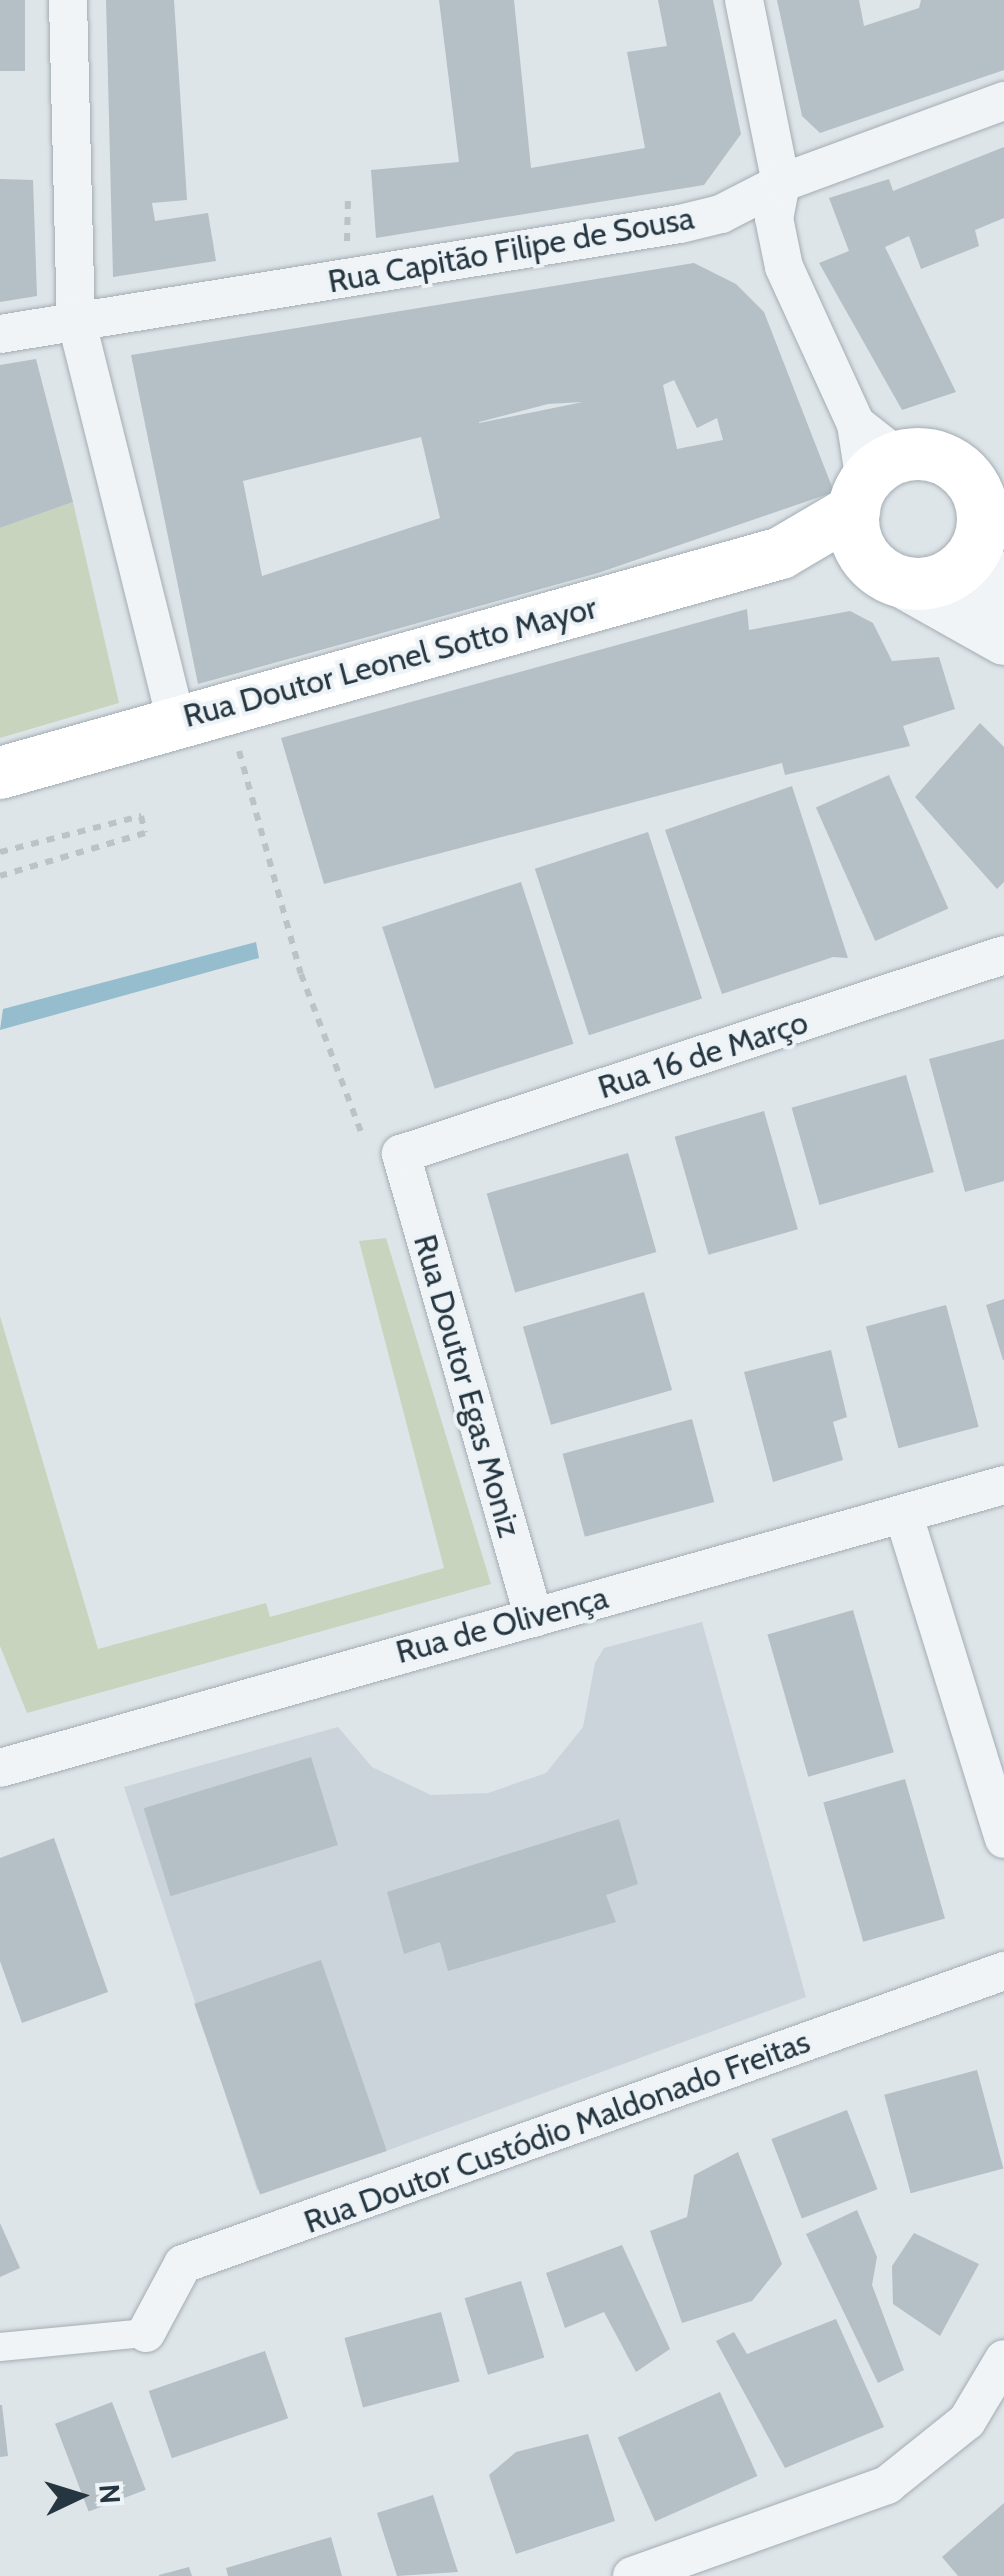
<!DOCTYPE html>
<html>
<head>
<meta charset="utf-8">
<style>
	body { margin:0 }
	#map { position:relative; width:1004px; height:2576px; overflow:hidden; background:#dee5e9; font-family:Cabin,sans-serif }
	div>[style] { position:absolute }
	.built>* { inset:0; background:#cbd4db }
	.green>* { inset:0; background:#c8d4be }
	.water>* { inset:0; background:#95bdcd }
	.building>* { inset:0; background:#b4bfc6; transform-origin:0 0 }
	.path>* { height:6px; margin-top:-3px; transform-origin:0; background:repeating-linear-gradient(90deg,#bcc3c8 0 8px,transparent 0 16px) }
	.roads { filter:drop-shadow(0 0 2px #a3adb3) drop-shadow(0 0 2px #a3adb3) }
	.pedestrian>* { height:28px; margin:-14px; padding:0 14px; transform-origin:14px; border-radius:14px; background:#f1f4f7 }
	.minor>* { height:38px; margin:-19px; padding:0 19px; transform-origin:19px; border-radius:19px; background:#f1f4f7 }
	.tertiary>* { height:48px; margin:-24px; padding:0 24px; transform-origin:24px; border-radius:24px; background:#f1f4f7 }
	.secondary>* { height:52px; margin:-26px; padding:0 26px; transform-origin:26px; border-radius:26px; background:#fff }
	.secondary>.ring { margin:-26px; padding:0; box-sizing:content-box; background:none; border:52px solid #fff; border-radius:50% }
	span { translate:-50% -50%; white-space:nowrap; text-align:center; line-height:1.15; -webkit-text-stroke:8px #edf3f6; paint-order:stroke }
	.street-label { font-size:32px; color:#253641 }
	.north { position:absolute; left:30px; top:2446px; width:100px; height:100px; -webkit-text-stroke:8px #edf3f6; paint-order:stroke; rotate:86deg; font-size:28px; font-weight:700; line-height:40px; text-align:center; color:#253641 }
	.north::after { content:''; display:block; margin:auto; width:35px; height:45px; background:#253641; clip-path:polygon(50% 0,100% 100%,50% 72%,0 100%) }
</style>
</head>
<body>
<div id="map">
	<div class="built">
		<div style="clip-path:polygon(702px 1622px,806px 1997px,386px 2151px,257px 2190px,124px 1787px,338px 1727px,372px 1767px,431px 1795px,488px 1793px,546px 1773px,583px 1727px,595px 1663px,604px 1648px)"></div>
	</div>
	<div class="green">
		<div style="clip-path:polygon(73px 502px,119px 703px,0 738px,0 528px)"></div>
		<div style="clip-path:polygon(386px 1238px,491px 1584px,27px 1713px,0 1646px,0 1316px,98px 1649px,266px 1603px,270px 1617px,444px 1568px,359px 1241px)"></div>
	</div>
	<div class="water">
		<div style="clip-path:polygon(256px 942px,259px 958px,0 1030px,3px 1009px)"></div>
	</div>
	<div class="building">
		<div style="left:0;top:0;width:25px;height:71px"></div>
		<div style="clip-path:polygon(106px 0,174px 0,187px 200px,152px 203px,155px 221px,208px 213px,216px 261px,113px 277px)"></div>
		<div style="clip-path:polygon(439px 0,514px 0,531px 168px,645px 148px,627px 52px,667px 46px,658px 0,713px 0,741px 134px,704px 185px,376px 238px,371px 170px,459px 162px)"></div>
		<div style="clip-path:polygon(777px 0,859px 0,864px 26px,919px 8px,921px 0,1004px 0,1004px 70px,820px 133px,802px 116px)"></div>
		<div style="clip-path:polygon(1004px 147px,1004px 218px,975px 230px,979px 246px,921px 269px,909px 236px,885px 247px,956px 392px,902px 410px,819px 263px,849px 251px,829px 198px,889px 179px,893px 191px)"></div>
		<div style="clip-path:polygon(0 179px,33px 180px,37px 296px,0 302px)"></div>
		<div style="clip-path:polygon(evenodd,694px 263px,736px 284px,764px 312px,834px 492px,598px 573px,198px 684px,131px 355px,694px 263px,674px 380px,697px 428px,717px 418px,723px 440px,677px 449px,663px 385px,674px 380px,694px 263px,583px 402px,479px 423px,479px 422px,548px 404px,583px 402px,694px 263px,421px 437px,440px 518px,262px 576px,243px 481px,421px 437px)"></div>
		<div style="clip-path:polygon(36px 359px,73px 502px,0 528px,0 365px)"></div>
		<div style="clip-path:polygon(747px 609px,749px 630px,850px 611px,873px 623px,892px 661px,939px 657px,955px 709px,903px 726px,910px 746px,785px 775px,782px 763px,324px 884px,281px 738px)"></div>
		<div style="clip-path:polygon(980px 723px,1004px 747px,1004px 882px,997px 889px,915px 797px)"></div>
		<div style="left:889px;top:775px;width:146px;height:80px;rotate:66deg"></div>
		<div style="clip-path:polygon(792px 786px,848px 958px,833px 957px,722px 994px,665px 830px)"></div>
		<div style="left:648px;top:832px;width:175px;height:119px;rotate:72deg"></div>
		<div style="left:521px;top:882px;width:170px;height:146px;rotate:72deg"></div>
		<div style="clip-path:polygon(1004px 1039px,1004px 1181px,965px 1192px,929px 1059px)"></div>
		<div style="left:906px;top:1075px;width:101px;height:119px;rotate:74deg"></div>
		<div style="left:764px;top:1111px;width:123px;height:93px;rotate:74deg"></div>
		<div style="left:628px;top:1153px;width:103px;height:147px;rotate:74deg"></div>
		<div style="left:644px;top:1292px;width:102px;height:126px;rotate:74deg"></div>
		<div style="clip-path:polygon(1004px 1299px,1004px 1360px,1003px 1360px,986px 1305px)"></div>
		<div style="left:946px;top:1305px;width:126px;height:83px;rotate:75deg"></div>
		<div style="clip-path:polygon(831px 1350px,847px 1417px,833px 1422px,843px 1460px,773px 1482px,744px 1372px)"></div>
		<div style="left:692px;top:1419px;width:86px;height:134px;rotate:75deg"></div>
		<div style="left:853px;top:1610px;width:148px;height:89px;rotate:74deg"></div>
		<div style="left:311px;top:1757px;width:92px;height:175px;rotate:73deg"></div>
		<div style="left:905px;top:1779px;width:145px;height:85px;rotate:74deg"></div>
		<div style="clip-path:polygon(619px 1819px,638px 1884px,606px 1895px,616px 1922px,448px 1971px,440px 1942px,404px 1954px,387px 1892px)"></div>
		<div style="clip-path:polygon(54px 1838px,108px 1992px,22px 2023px,0 1961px,0 1858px)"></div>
		<div style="left:321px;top:1960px;width:202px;height:134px;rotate:71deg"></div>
		<div style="left:977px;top:2070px;width:102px;height:96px;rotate:75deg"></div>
		<div style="left:847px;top:2110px;width:85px;height:81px;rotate:69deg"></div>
		<div style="clip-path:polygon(738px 2152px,782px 2264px,752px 2301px,682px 2323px,650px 2231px,687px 2217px,694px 2175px)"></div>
		<div style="clip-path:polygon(857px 2210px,877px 2257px,872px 2285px,904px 2370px,878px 2383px,806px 2234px)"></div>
		<div style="clip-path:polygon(0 2223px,20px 2268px,0 2277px)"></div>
		<div style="clip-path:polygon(914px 2233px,979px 2264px,940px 2336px,893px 2304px,892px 2266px)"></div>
		<div style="clip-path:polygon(622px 2245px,670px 2349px,636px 2372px,604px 2312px,565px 2328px,546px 2273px)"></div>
		<div style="left:521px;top:2281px;width:80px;height:59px;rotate:73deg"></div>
		<div style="left:441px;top:2312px;width:72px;height:100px;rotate:75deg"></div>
		<div style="clip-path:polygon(836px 2319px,884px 2427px,785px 2468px,716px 2341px,734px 2332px,747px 2354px)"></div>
		<div style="left:265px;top:2351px;width:71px;height:123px;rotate:71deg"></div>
		<div style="left:720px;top:2392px;width:92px;height:112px;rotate:66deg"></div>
		<div style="left:112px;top:2402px;width:94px;height:61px;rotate:69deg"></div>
		<div style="clip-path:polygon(0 2405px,2px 2405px,8px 2456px,0 2457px)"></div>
		<div style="clip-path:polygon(588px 2434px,615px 2521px,516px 2554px,489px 2475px,516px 2452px)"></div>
		<div style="clip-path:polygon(433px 2495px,458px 2572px,397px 2576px,377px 2513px)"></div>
		<div style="clip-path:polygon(1004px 2503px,1004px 2576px,958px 2576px,942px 2557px)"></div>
		<div style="clip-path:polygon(331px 2537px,342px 2576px,228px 2576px,226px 2568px)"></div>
		<div style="clip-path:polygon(189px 2567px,192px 2576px,159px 2576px,159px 2575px)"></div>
	</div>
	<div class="path">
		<div style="left:347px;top:241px;width:44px;rotate:-88.7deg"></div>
		<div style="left:239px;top:751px;width:231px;rotate:74.5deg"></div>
		<div style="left:301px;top:974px;width:172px;rotate:69.2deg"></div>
		<div style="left:0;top:852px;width:146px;rotate:-14.3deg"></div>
		<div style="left:141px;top:816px;width:17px;rotate:77deg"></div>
		<div style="left:145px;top:833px;width:151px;rotate:163.5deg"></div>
	</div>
	<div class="roads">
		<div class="pedestrian">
			<div style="left:0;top:2347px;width:147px;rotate:-5.5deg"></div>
		</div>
		<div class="minor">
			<div style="left:68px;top:0;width:319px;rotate:88.6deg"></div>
			<div style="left:76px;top:319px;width:414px;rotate:76deg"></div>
			<div style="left:744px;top:0;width:187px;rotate:78.6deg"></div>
			<div style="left:781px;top:183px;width:36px;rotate:101deg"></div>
			<div style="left:774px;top:218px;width:50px;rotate:78.5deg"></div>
			<div style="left:784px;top:267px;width:173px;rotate:65.4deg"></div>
			<div style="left:856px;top:424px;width:59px;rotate:81.2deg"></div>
			<div style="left:0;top:334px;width:689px;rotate:-9.19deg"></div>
			<div style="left:680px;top:224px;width:42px;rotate:-13.7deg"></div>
			<div style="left:721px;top:214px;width:68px;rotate:-27.3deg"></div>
			<div style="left:781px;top:183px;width:238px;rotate:-20.2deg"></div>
			<div style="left:856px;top:424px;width:53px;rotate:38.2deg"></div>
			<div style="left:904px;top:1516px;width:338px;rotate:72.8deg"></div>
			<div style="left:534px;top:1618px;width:483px;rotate:-106deg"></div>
			<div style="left:401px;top:1154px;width:635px;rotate:-18.26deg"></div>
			<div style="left:0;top:1768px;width:1043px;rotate:-15.74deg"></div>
			<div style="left:146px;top:2333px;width:78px;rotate:-61.8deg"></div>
			<div style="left:183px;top:2264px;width:872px;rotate:-19.64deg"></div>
			<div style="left:632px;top:2576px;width:271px;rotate:-19.6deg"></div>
			<div style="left:887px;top:2485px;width:102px;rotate:-38.7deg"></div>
			<div style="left:967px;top:2421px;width:72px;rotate:-59.2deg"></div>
		</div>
		<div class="tertiary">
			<div style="left:976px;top:549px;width:68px;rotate:65.7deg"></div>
			<div style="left:899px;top:582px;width:120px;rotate:29.3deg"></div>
		</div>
		<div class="secondary">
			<div class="ring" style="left:853px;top:454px;width:78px;height:78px"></div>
			<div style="left:0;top:773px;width:811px;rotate:-15.73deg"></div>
			<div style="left:781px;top:553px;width:85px;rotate:-30.5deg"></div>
		</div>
	</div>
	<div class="street-label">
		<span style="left:511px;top:250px;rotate:-10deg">Rua Capitão Filipe de Sousa</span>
		<span style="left:390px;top:662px;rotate:-15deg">Rua Doutor Leonel Sotto Mayor</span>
		<span style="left:703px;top:1055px;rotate:-18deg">Rua 16 de Março</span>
		<span style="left:467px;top:1386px;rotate:74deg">Rua Doutor Egas Moniz</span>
		<span style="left:502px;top:1625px;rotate:-15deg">Rua de Olivença</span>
		<span style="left:557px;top:2132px;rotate:-20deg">Rua Doutor Custódio Maldonado Freitas</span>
	</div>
	<div class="north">N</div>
</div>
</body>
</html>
